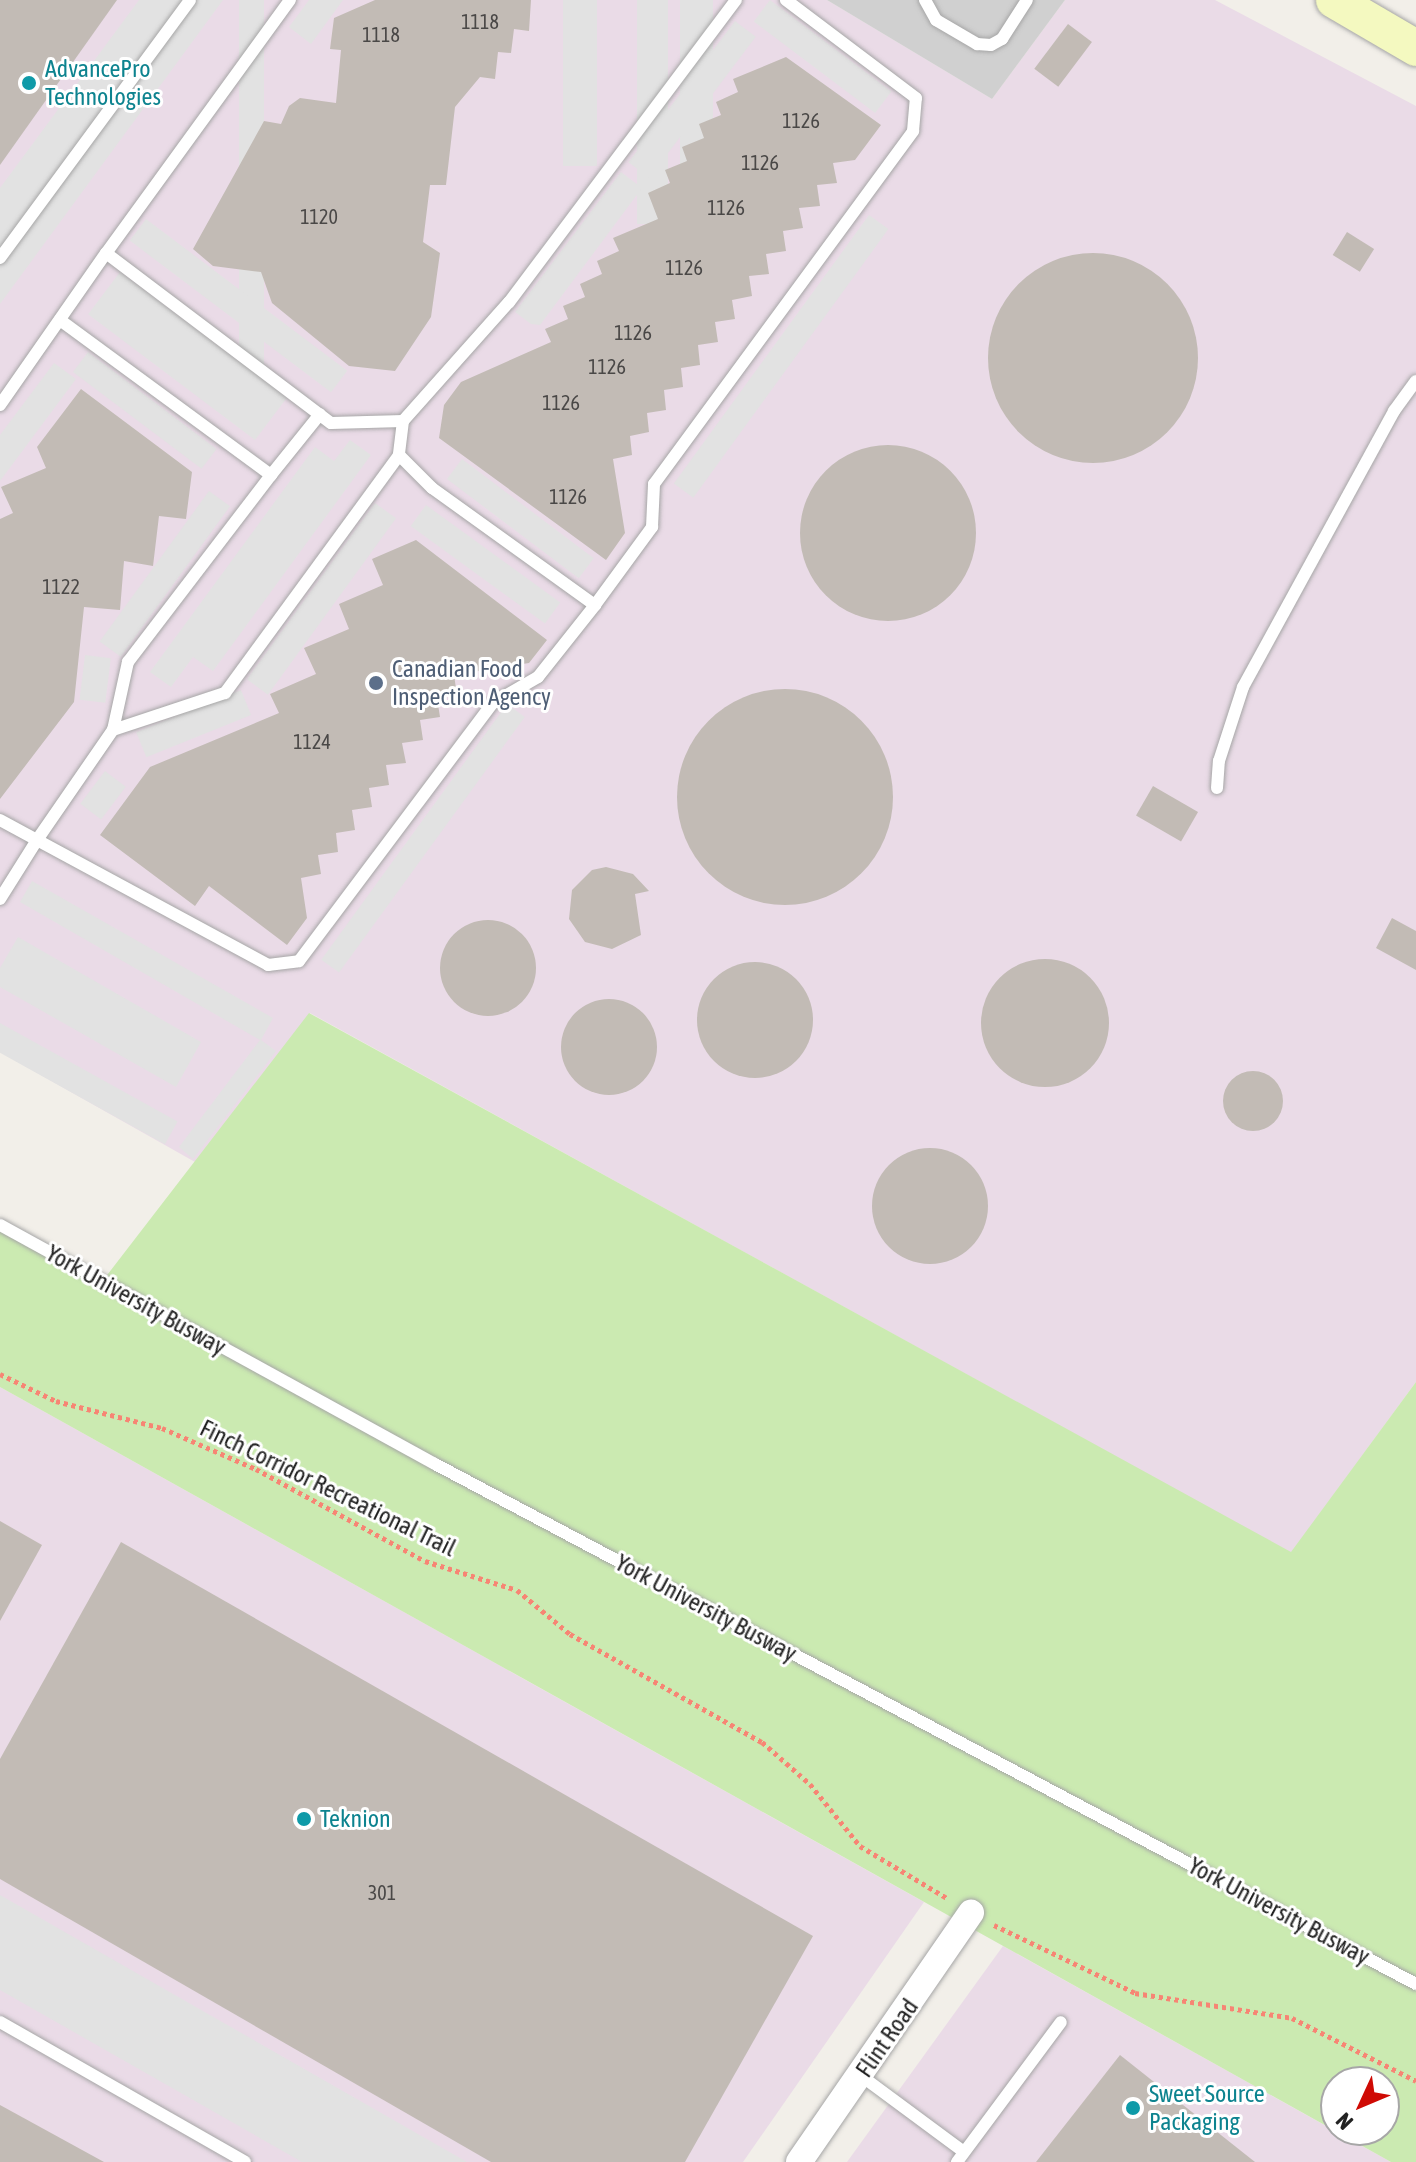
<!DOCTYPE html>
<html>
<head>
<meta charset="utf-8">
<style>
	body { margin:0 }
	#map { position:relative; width:1416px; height:2162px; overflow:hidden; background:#f2efe9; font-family:"Asap Condensed",sans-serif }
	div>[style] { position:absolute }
	.industrial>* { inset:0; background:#eadbe7 }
	.religious>* { inset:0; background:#d0d0d0 }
	.grass>* { inset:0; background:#cbeab1 }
	.parking>* { inset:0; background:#e2e2e2; transform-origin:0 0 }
	.building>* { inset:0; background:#c2bbb5; transform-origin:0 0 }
	.round { border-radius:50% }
	.path>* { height:5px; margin-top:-2.5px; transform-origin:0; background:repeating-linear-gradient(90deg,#f78574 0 4px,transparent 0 8px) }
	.roads { filter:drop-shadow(0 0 2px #a6a6a6) drop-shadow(0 0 2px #a6a6a6) }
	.service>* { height:12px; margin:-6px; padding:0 6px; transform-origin:6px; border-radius:6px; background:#fff }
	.minor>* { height:26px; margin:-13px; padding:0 13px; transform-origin:13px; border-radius:13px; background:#fff }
	.secondary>* { height:36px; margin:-18px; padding:0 18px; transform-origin:18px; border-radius:18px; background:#f4f9c0 }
	.dots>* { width:22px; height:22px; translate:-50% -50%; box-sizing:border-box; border:4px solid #fff; border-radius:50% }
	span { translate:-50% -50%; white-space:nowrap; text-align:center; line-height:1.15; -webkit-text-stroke:6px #fff; paint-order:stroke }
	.number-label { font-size:20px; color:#4a4847 }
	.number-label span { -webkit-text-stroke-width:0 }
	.culture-label { font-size:24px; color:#0d838f }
	.left { translate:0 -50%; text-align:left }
	.service-label { font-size:24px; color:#4e5e75 }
	.street-label { font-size:24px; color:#222 }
	.north { position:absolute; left:1320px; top:2066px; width:80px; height:80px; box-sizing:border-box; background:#fff; border:2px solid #a7a7a7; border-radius:50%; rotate:226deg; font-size:22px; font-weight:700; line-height:32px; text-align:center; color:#222 }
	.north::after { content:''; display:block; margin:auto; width:28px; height:36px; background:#cf0a04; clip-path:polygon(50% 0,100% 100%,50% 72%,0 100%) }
</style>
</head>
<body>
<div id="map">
	<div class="industrial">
		<div style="clip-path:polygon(0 0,827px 0,992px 99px,1065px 0,1215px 0,1416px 106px,1416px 1382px,1291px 1553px,310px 1013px,195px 1162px,0 1052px)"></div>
		<div style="clip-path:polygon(0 1387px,924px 1902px,743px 2162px,0 2162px)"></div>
		<div style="clip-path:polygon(1003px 1946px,1391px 2162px,847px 2162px)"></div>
	</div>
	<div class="religious">
		<div style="clip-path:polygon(827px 0,1065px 0,992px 99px)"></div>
	</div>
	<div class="grass">
		<div style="clip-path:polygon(evenodd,309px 1013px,1291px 1552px,1416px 1382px,1416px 2162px,1391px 2162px,0 1387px,0 1226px,101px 1283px,309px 1013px,1336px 2082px,1384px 2082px,1384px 2130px,1336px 2130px,1336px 2082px)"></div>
	</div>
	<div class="parking">
		<div style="clip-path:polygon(139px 0,223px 0,0 304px,0 188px)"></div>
		<div style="left:239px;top:0;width:25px;height:405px"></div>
		<div style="clip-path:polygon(309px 0,343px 0,311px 44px,289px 27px)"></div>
		<div style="left:563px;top:0;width:34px;height:166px"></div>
		<div style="left:637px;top:0;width:31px;height:224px"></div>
		<div style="left:680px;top:0;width:33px;height:311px"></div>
		<div style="left:770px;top:0;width:152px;height:27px;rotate:37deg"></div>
		<div style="left:735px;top:21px;width:26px;height:177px;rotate:37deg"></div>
		<div style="clip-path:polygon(621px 172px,642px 188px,540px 325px,531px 324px,515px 312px)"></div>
		<div style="left:869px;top:215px;width:24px;height:332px;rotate:36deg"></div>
		<div style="left:146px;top:219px;width:252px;height:27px;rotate:37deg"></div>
		<div style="left:120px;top:272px;width:209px;height:53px;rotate:37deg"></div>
		<div style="left:88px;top:352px;width:161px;height:25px;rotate:37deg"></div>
		<div style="clip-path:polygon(54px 363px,76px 379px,0 481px,0 435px)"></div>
		<div style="clip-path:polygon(350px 440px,371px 455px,213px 671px,193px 657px,171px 687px,150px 672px,315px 447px,334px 461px)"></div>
		<div style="left:462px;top:459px;width:165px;height:25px;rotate:37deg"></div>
		<div style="left:209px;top:491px;width:26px;height:186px;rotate:36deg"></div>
		<div style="left:375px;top:503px;width:26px;height:218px;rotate:36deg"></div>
		<div style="left:426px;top:505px;width:166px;height:26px;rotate:36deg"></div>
		<div style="left:85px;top:655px;width:26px;height:45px;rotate:7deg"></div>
		<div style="left:241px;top:690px;width:27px;height:113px;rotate:68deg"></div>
		<div style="left:507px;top:704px;width:22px;height:316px;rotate:36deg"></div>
		<div style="left:105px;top:771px;width:26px;height:41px;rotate:37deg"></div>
		<div style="clip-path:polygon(32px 881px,273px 1018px,261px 1040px,276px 1051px,193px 1159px,179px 1147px,260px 1040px,20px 902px)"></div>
		<div style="clip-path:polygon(18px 937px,201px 1042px,176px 1087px,0 987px,0 968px)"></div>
		<div style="left:0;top:1023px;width:203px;height:26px;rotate:29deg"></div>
		<div style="clip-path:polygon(0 1895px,467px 2162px,302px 2162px,0 1990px)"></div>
	</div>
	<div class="building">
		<div style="clip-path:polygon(0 0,117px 0,0 165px)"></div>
		<div style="clip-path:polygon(375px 0,531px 0,529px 31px,514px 29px,511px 53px,498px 52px,495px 79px,480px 77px,455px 107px,446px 185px,430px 185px,423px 242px,440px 253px,431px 317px,395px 371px,349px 366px,272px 303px,261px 272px,213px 266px,193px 249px,264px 121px,281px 124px,289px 106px,300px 98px,336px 103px,341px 50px,330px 49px,334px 18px)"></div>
		<div style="left:1068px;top:24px;width:30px;height:56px;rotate:37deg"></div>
		<div style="clip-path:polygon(786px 57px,881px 125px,855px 160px,833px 163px,837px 183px,817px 185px,820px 206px,799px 208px,803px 228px,783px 231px,786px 251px,766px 254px,769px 274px,749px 276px,752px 296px,732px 300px,735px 319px,715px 322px,718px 342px,698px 345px,700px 365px,681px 368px,683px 387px,664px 390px,666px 410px,647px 413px,649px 432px,630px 436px,632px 455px,613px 459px,625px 533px,606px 560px,439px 438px,444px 405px,461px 382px,551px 342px,545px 329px,568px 319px,563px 306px,585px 297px,580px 284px,602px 274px,597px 261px,619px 251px,613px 238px,658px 219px,648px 193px,670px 183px,665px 170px,687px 161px,682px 147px,704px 138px,699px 124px,721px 115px,716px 102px,738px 92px,733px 79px)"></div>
		<div style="left:1347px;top:232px;width:32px;height:27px;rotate:32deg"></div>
		<div class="round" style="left:988px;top:253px;width:210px;height:210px"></div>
		<div style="clip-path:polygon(81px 389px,192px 472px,186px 519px,159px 516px,153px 566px,124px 561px,120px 610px,84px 607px,74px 702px,0 799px,0 519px,13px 513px,1px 487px,46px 468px,37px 447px)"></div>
		<div class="round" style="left:800px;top:445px;width:176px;height:176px"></div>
		<div style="clip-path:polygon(416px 540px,547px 640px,529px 663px,454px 675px,457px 695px,437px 698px,440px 717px,420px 720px,423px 740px,402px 743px,406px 763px,386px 765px,389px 785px,369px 788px,372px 807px,352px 810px,355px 830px,336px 833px,338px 852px,318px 855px,321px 874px,301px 878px,307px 918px,287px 945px,209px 886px,195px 906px,100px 835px,150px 767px,279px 713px,270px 694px,316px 674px,304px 648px,349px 629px,339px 604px,383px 585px,372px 559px)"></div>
		<div class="round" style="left:677px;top:689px;width:216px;height:216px"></div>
		<div style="left:1153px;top:786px;width:52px;height:34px;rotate:30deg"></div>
		<div style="clip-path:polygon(606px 867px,633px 874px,649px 891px,635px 894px,641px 935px,612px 949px,585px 942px,569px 919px,572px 890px,592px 870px)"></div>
		<div style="clip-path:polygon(1392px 918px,1416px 931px,1416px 970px,1376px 948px)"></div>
		<div class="round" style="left:440px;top:920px;width:96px;height:96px"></div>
		<div class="round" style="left:981px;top:959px;width:128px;height:128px"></div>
		<div class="round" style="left:697px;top:962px;width:116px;height:116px"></div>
		<div class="round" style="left:561px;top:999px;width:96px;height:96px"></div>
		<div class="round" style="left:1223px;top:1071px;width:60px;height:60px"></div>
		<div class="round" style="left:872px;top:1148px;width:116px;height:116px"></div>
		<div style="clip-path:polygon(0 1521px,42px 1545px,0 1621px)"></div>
		<div style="clip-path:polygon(121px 1542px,813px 1936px,685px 2162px,491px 2162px,0 1879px,0 1759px)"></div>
		<div style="clip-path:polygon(1120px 2055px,1255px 2162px,1036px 2162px)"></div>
		<div style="clip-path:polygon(0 2105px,104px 2162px,0 2162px)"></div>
	</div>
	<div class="path">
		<div style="left:0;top:1374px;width:62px;rotate:25.7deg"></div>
		<div style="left:56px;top:1401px;width:109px;rotate:14.3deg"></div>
		<div style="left:162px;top:1428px;width:103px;rotate:23.6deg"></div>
		<div style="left:256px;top:1469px;width:192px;rotate:28.6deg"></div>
		<div style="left:425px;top:1561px;width:96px;rotate:17.5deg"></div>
		<div style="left:517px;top:1590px;width:69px;rotate:39.7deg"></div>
		<div style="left:570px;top:1634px;width:220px;rotate:29.4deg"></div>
		<div style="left:762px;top:1742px;width:64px;rotate:41.2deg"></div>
		<div style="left:810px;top:1784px;width:80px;rotate:51.1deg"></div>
		<div style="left:860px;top:1846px;width:101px;rotate:30.9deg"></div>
		<div style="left:994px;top:1925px;width:157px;rotate:25.7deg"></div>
		<div style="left:1135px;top:1993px;width:159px;rotate:9deg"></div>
		<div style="left:1292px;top:2018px;width:139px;rotate:26.9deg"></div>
	</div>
	<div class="roads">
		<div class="service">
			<div style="left:290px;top:0;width:313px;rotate:126deg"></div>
			<div style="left:106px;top:253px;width:282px;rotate:37.1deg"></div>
			<div style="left:331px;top:423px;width:72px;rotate:-1.6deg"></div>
			<div style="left:736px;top:0;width:378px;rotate:126.9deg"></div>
			<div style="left:509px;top:302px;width:159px;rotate:131.7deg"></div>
			<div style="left:403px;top:421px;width:34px;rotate:97deg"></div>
			<div style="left:399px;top:455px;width:47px;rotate:45deg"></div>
			<div style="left:432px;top:488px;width:201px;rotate:35.7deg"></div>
			<div style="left:595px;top:605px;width:97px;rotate:-53.8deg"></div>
			<div style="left:652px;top:527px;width:43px;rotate:-87.3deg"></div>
			<div style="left:654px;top:484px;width:438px;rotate:-53.7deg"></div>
			<div style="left:913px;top:131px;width:33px;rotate:-85deg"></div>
			<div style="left:916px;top:98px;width:163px;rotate:-143deg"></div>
			<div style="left:925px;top:0;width:23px;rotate:61deg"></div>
			<div style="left:936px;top:20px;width:48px;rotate:30.3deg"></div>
			<div style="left:977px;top:44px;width:14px;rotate:4deg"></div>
			<div style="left:991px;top:45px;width:13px;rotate:-29deg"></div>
			<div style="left:1002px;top:39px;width:46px;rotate:-57.3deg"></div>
			<div style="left:0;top:258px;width:320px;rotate:-53.6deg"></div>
			<div style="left:0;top:405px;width:185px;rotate:-55.1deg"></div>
			<div style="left:271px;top:475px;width:78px;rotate:-51.2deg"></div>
			<div style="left:113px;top:730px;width:118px;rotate:-18.3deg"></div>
			<div style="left:225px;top:693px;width:295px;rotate:-53.8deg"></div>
			<div style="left:1217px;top:788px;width:27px;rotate:-86deg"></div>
			<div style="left:1219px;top:761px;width:78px;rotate:-72deg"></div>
			<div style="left:1243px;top:687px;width:315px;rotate:-61.3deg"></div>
			<div style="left:1394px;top:411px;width:37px;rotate:-54deg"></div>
			<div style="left:0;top:820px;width:42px;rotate:28.4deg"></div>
			<div style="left:37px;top:840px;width:134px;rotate:-55.4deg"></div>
			<div style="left:113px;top:730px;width:70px;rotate:-77.6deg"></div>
			<div style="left:128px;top:662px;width:235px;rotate:-52.6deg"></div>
			<div style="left:271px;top:475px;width:262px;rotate:-143.7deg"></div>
			<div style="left:0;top:899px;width:70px;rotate:-57.9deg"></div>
			<div style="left:37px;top:840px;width:263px;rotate:28.4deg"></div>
			<div style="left:268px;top:965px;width:31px;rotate:-7deg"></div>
			<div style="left:299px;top:961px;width:323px;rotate:-53.1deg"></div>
			<div style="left:493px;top:703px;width:52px;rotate:-30deg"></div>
			<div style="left:538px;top:677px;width:92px;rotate:-51.6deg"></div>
			<div style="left:0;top:1225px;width:496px;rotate:28.8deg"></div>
			<div style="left:435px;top:1464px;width:1110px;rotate:27.93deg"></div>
			<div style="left:0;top:2022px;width:282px;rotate:29.7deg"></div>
			<div style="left:860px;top:2075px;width:129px;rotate:36.5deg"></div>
			<div style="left:957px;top:2162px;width:174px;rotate:-53.4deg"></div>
		</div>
		<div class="minor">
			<div style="left:799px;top:2162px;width:303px;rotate:-55.4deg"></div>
		</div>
		<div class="secondary">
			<div style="left:1334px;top:0;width:95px;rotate:30.3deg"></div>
		</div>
	</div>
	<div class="dots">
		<div style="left:29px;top:83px;background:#0f9aa8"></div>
		<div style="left:376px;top:683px;background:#5c6f8a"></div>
		<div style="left:304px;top:1819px;background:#0f9aa8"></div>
		<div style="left:1133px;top:2108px;background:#0f9aa8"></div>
	</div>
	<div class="number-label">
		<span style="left:480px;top:21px">1118</span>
		<span style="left:381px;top:34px">1118</span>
		<span style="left:801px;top:120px">1126</span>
		<span style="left:760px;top:162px">1126</span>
		<span style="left:726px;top:207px">1126</span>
		<span style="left:319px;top:216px">1120</span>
		<span style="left:684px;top:267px">1126</span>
		<span style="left:633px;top:332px">1126</span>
		<span style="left:607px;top:366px">1126</span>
		<span style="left:561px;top:402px">1126</span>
		<span style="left:568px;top:496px">1126</span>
		<span style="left:61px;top:586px">1122</span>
		<span style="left:312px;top:741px">1124</span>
		<span style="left:382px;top:1892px">301</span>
	</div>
	<div class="culture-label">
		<span class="left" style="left:45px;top:83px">AdvancePro<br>Technologies</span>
		<span class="left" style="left:320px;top:1819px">Teknion</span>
		<span class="left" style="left:1149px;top:2108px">Sweet Source<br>Packaging</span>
	</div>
	<div class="service-label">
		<span class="left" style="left:392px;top:683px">Canadian Food<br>Inspection Agency</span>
	</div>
	<div class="street-label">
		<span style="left:136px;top:1300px;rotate:29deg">York University Busway</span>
		<span style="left:328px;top:1488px;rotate:26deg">Finch Corridor Recreational Trail</span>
		<span style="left:706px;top:1608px;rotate:28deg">York University Busway</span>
		<span style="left:1279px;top:1911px;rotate:28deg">York University Busway</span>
		<span style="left:887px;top:2038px;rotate:-55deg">Flint Road</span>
	</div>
	<div class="north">N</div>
</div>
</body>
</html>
